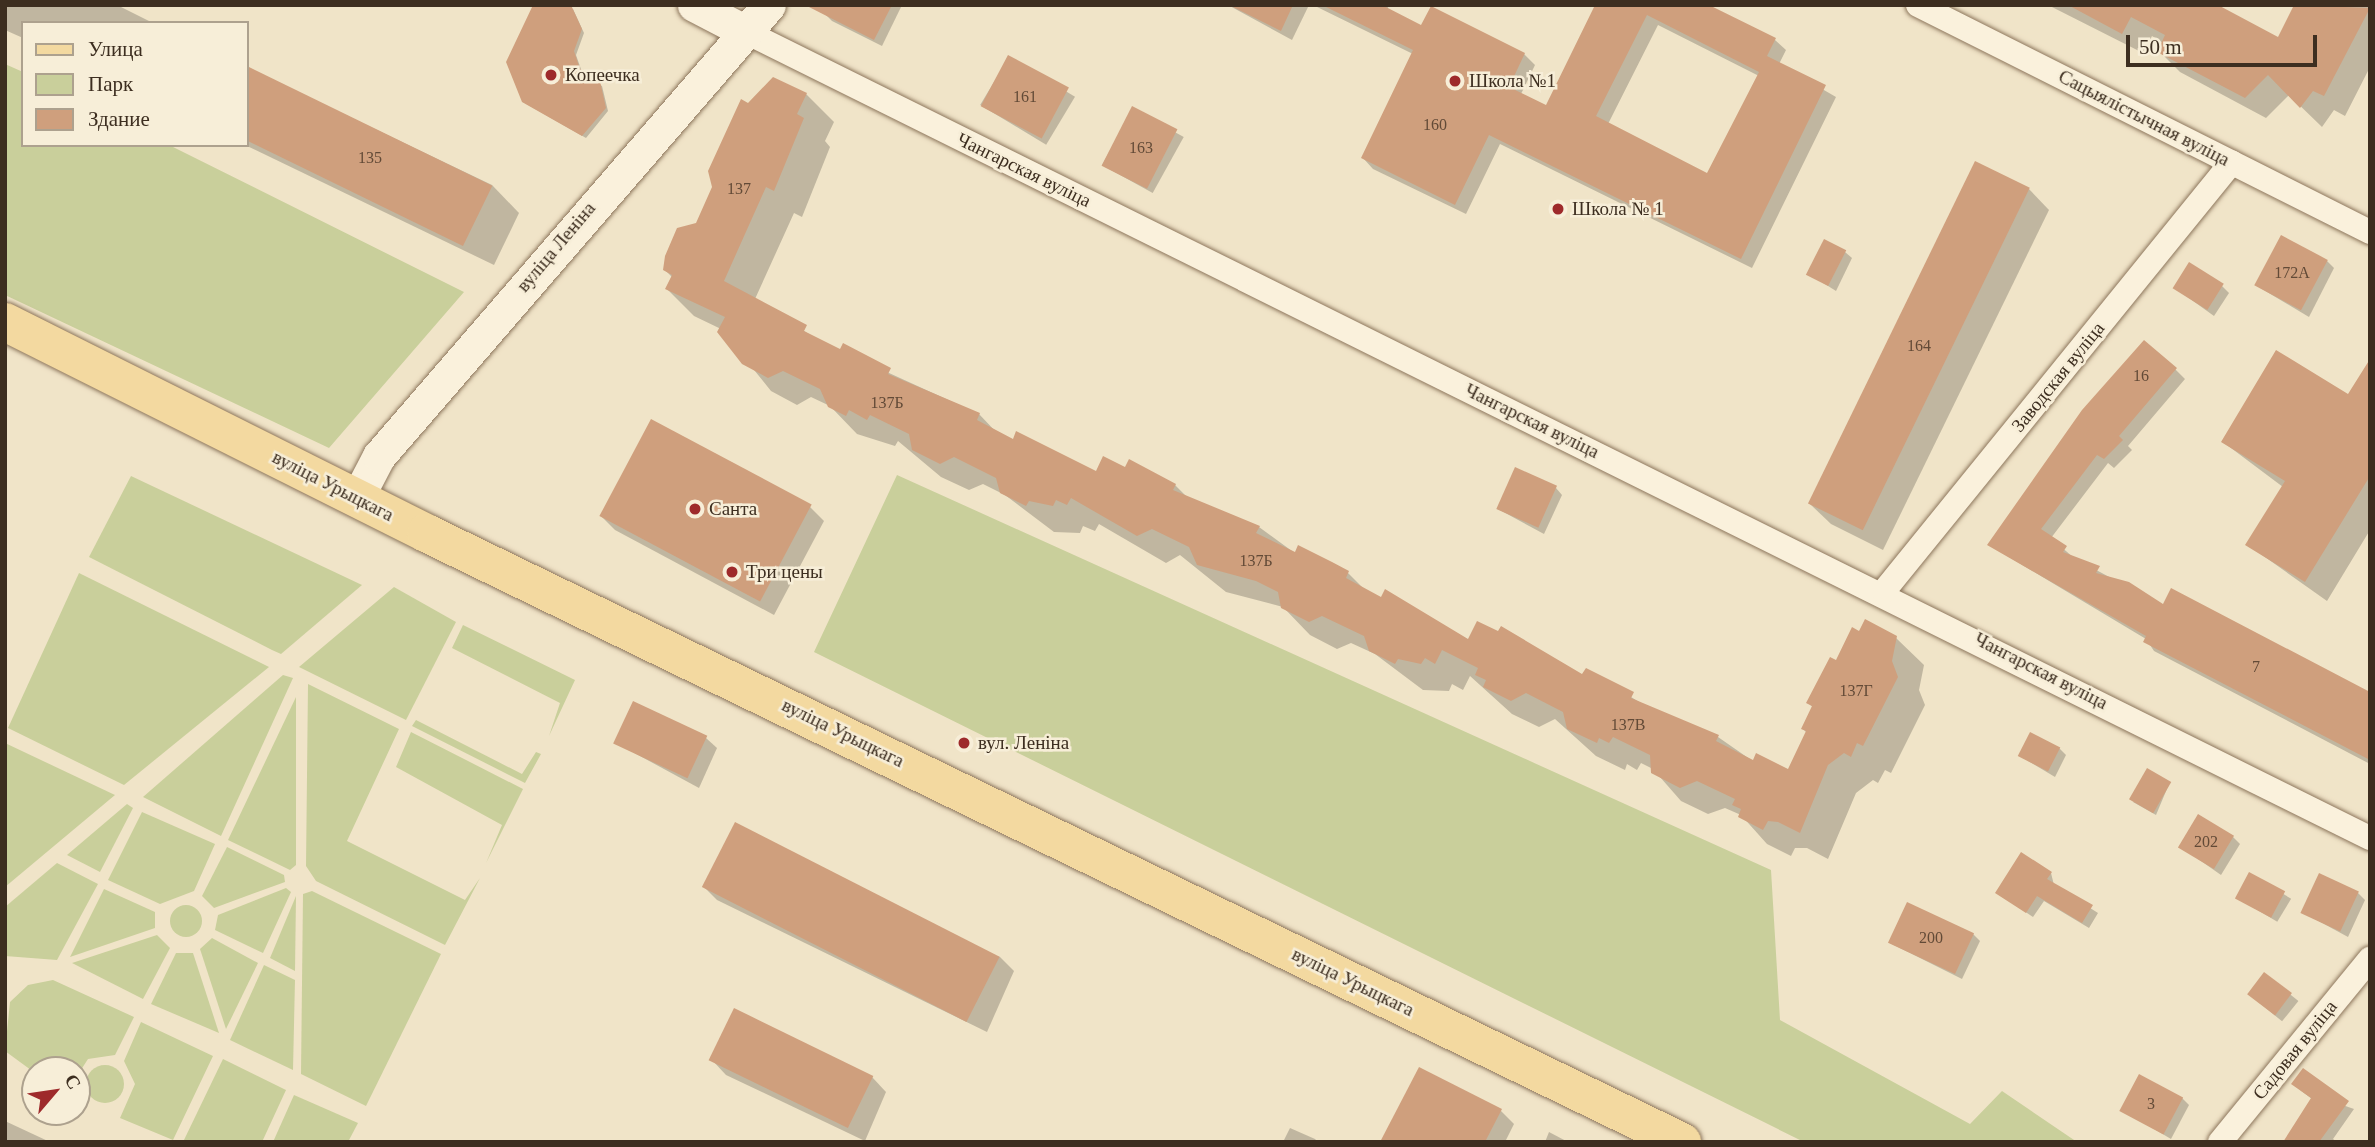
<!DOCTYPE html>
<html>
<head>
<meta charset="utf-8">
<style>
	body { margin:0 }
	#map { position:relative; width:2375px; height:1147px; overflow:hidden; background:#f0e4c8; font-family:Georgia,serif }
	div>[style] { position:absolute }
	.green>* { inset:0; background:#c9cf9b }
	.round { border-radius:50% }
	.shadow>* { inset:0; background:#0003; transform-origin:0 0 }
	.building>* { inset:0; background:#cf9f7d; transform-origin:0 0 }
	.roads { filter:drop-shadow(0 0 2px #8d765c) drop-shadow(0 0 2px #8d765c) }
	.street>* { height:24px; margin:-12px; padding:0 12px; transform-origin:12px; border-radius:12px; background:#faf1dc }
	.secondary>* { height:33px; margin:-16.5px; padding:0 16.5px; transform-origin:16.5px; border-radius:16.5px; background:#faf1dc }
	.primary>* { height:38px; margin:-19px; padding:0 19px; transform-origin:19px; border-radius:19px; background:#f3d9a0 }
	.dots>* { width:19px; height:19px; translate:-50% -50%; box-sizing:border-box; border:4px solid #f7eed8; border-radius:50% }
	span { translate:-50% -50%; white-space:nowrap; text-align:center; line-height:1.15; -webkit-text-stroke:5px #f7eed8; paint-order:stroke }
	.number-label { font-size:16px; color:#624a37 }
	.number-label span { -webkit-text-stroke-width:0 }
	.poi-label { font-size:19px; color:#3d2e20 }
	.left { translate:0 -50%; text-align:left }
	.street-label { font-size:19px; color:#3d2e20 }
	.frame { position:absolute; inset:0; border:7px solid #3d2e20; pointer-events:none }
	.legend { position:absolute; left:21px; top:21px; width:228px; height:126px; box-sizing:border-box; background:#f7eed8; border:2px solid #ada18e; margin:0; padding:9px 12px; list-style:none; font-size:21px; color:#3d2e20 }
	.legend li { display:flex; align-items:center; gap:14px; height:35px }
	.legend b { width:35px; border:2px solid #ada18e }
	.north { position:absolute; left:21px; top:1056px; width:70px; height:70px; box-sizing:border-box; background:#f7eed8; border:2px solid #ada18e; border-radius:50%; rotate:61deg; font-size:19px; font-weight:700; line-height:28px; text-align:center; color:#3d2e20 }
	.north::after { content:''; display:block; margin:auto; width:24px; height:32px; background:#9e2a2b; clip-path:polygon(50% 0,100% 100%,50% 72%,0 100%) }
	.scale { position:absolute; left:2126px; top:35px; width:191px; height:32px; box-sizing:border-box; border:4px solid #3d2e20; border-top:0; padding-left:9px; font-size:21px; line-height:24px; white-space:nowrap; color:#3d2e20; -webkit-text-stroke:5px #f7eed8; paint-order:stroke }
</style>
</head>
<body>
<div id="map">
	<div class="green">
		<div style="clip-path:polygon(5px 64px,23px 72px,23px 145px,169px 145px,464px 292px,329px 448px,5px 295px)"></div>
		<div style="clip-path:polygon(897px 475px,1771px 870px,1780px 1020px,1970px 1124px,2002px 1091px,2077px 1142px,1804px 1142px,814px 652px)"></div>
		<div style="clip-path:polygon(131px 476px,362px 585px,281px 654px,272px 650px,89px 557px)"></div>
		<div style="clip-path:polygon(79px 573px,269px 667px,124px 785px,8px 728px)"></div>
		<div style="clip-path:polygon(394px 587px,456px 622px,406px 720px,299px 667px)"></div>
		<div style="clip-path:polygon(463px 625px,575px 680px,549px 736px,560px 703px,452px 648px)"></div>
		<div style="clip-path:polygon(283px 675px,293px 678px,221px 836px,143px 797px)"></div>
		<div style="clip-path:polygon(308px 684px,399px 729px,347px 841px,465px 900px,480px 878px,445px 945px,316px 881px,306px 866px)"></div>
		<div style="clip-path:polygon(296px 697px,296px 865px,290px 870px,228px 840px)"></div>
		<div style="clip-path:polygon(416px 720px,522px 774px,536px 752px,541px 754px,525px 783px,412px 726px)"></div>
		<div style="clip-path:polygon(411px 732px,523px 789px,486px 863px,502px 825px,396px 767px)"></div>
		<div style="clip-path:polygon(5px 743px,115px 795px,5px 887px)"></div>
		<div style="clip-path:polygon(127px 804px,133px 808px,100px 872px,67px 855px)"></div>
		<div style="clip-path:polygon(142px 812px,215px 844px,194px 891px,160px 904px,108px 880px)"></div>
		<div style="clip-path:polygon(227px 847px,284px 875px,285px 882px,214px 908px,202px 896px)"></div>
		<div style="clip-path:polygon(57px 863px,98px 884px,57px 960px,5px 956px,5px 907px)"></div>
		<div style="clip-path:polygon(286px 888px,291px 892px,263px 953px,215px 930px,218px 915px)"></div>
		<div style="clip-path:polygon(104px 889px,155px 912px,155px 928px,70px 957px)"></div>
		<div style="clip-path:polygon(312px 891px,441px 954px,366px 1106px,301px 1074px,303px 894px)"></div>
		<div style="clip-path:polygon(296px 896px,295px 971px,270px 958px)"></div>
		<div class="round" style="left:170px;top:905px;width:32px;height:32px"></div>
		<div style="clip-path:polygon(157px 935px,170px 948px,143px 999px,72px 963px)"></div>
		<div style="clip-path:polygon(212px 938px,258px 963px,226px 1029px,200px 949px)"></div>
		<div style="clip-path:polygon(176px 953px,193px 953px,219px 1033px,151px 1004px)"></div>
		<div style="clip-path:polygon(264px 965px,295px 980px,293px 1070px,230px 1040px)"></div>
		<div style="clip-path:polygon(53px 980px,134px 1017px,115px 1055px,88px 1059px,77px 1076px,77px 1070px,35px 1073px,5px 1051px,10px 1002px,28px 985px)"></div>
		<div style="clip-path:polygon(141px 1022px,213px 1056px,173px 1140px,120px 1118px,135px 1084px,124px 1061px)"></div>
		<div style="clip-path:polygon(223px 1059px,286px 1090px,262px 1142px,183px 1142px)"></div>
		<div class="round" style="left:86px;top:1065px;width:38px;height:38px"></div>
		<div style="clip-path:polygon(294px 1095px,358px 1123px,348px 1142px,273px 1142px)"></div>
	</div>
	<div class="shadow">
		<div style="clip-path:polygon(5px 5px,117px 5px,153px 23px,23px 23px,23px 38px,5px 30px)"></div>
		<div style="clip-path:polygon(829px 5px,902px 5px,882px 46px,832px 21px,825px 14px)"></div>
		<div style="clip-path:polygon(1228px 5px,1309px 5px,1292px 40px)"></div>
		<div style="clip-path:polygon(evenodd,1313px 5px,1389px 5px,1387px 10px,1422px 27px,1524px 54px,1535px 65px,1521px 94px,1547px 107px,1596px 5px,1705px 5px,1775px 40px,1786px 50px,1779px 64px,1836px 97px,1752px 268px,1500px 144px,1466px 214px,1373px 169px,1363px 158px,1413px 54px,1313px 5px,1658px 25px,1759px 76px,1708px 176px,1608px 124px,1658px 25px)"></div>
		<div style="clip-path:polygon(2048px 5px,2214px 5px,2279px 39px,2296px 5px,2370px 5px,2370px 67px,2345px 116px,2334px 110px,2322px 127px,2289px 95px,2266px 118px,2180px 72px,2159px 51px,2163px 43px,2152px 36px,2143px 53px)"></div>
		<div style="clip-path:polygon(573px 9px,584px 33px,576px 55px,582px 72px,602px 86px,608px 111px,586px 138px,523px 102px)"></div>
		<div style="left:1009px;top:57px;width:77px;height:56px;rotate:31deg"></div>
		<div style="clip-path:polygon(247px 68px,492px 185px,519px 213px,494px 265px,245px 145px)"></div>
		<div style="clip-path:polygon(806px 94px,834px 122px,825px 141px,830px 147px,802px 217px,794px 213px,755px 299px,821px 342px,979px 414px,997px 433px,1097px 474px,1126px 470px,1175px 485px,1187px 497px,1259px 527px,1296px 554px,1348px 573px,1366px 591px,1468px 642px,1583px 677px,1586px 670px,1646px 706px,1718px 737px,1754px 762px,1788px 771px,1807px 733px,1803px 729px,1814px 708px,1808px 703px,1859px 633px,1896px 638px,1924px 665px,1919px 690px,1925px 705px,1891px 773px,1885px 770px,1878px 783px,1873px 780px,1856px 793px,1828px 859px,1807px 848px,1795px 848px,1791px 856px,1767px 844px,1741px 815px,1725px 808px,1708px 814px,1681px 801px,1653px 769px,1641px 763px,1637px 770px,1627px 764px,1625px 770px,1596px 756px,1555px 719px,1539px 727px,1512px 714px,1470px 676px,1463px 690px,1452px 684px,1449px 691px,1423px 690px,1375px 654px,1351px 643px,1337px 649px,1310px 635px,1283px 607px,1226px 592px,1180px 555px,1166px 563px,1099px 524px,1095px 531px,1083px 526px,1080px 533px,1054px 532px,1005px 495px,983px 484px,969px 490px,941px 477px,898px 441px,895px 446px,857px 434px,830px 406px,811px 397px,797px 405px,771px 391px,721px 329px,694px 316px,667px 289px,672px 277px,665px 270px,697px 224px,749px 105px)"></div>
		<div style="left:1133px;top:109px;width:58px;height:64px;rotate:29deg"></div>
		<div style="clip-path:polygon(2029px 189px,2049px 210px,1883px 550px,1831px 524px,1810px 504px)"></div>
		<div style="clip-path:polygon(1845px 252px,1852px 258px,1836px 291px,1809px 274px)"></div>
		<div style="clip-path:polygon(2327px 261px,2334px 268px,2309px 317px,2257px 286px)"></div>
		<div style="clip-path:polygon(2222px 286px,2229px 293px,2214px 316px,2175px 288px)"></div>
		<div style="clip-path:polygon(2370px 362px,2370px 530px,2327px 601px,2248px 545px,2283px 487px,2223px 442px,2349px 396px)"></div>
		<div style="clip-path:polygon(2175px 369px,2185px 379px,2128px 446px,2132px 450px,2114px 468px,2108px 463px,2051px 538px,2074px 558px,2163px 606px,2370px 694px,2370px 764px,2154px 651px,2146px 639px,1989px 545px)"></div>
		<div style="clip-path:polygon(651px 422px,810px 507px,824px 521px,774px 615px,615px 530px,601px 516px)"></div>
		<div style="clip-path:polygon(1556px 488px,1562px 495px,1544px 534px,1498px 509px)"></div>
		<div style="clip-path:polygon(706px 738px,717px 748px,699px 788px,616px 743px)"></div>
		<div style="clip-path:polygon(2059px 748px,2066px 755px,2055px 777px,2020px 756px)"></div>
		<div style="clip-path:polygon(2169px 784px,2156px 815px,2133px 802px)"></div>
		<div style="clip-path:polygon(2233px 837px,2240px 844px,2221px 875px,2181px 847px)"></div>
		<div style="clip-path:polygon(2051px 873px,2054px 885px,2098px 913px,2089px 928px,2044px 901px,2033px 917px,1997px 893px)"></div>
		<div style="left:2250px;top:874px;width:48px;height:27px;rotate:31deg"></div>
		<div style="clip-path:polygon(703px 886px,1000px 957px,1014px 971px,987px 1032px,717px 900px)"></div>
		<div style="clip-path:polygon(2358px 893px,2365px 900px,2348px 937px,2302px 912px)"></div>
		<div style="clip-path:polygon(1973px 934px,1980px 941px,1962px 979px,1890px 943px)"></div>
		<div style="left:2265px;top:974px;width:43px;height:26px;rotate:39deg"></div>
		<div style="clip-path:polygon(712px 1060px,872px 1077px,886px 1092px,865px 1141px,726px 1075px)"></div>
		<div style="clip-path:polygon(2300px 1090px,2354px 1109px,2333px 1139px,2337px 1142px,2292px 1142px,2312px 1099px)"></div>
		<div style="clip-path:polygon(2182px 1098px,2189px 1105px,2171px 1139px,2122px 1110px)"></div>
		<div style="clip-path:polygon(1501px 1111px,1514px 1124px,1505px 1142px,1382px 1142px)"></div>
		<div style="clip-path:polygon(5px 1121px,50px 1142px,5px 1142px)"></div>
		<div style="clip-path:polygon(1290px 1128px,1315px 1139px,1318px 1142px,1283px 1142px)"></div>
		<div style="clip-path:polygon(1549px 1132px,1568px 1142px,1545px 1142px)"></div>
	</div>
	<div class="building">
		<div style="clip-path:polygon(533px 5px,571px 5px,582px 29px,574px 51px,580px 69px,600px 81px,606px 108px,582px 136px,522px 102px,506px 62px)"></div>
		<div style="clip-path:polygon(805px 5px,892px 5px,874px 40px)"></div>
		<div style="clip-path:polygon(1229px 5px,1293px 5px,1281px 31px)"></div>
		<div style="clip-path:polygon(evenodd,1322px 5px,1382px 5px,1421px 25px,1431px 6px,1525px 53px,1509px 87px,1546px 105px,1595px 5px,1709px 5px,1776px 38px,1767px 56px,1826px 85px,1741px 259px,1489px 135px,1455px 205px,1361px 158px,1413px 50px,1322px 5px,1647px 15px,1759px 72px,1707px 173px,1596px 116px,1647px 15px)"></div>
		<div style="clip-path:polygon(2068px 5px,2218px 5px,2278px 37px,2294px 5px,2370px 8px,2324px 96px,2313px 91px,2300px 108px,2268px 75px,2245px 98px,2157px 52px,2165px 35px,2131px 17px,2122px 34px)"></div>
		<div style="left:1008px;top:55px;width:69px;height:58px;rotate:28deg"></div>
		<div style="left:247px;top:66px;width:273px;height:67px;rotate:26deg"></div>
		<div style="clip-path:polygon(773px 77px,807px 93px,797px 114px,804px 118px,774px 191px,766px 187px,724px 281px,807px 325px,804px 331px,840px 349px,843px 343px,891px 368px,888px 374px,980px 413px,977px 420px,1013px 439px,1016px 431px,1096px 471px,1103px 456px,1125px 467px,1129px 459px,1176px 484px,1173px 490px,1260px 526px,1256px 533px,1295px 552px,1298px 545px,1332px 562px,1349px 571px,1346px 578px,1381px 597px,1385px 589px,1468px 639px,1477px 621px,1498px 631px,1501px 626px,1582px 674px,1586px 668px,1634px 692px,1631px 698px,1719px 735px,1716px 741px,1753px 760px,1756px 753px,1788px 769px,1806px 731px,1801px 729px,1812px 706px,1806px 703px,1830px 657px,1836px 660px,1852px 627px,1859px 631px,1865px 619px,1897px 636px,1892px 661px,1898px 677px,1863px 746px,1857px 743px,1851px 757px,1844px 753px,1828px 765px,1800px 833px,1778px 822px,1768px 821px,1763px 830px,1738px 817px,1741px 809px,1732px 805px,1735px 799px,1697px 781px,1680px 788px,1651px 773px,1650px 755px,1613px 737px,1609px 743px,1599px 738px,1597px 743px,1567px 729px,1563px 712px,1526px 693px,1511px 701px,1483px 687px,1486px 680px,1475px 675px,1478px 668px,1442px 650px,1435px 664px,1425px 658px,1421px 664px,1398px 659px,1395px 664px,1369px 651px,1364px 636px,1322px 616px,1309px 622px,1281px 608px,1278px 592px,1256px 581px,1197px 565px,1189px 547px,1152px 529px,1137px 536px,1071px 498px,1067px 505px,1056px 500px,1053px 506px,1029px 501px,1026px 506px,1000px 493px,996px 478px,954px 457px,940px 464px,912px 450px,909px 434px,870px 415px,867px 420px,849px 410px,846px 416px,828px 407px,820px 389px,783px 371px,768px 378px,742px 364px,717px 332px,725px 317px,665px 289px,672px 275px,663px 270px,665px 256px,677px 228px,696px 223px,712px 187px,708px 171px,741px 99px,748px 103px)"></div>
		<div style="left:1132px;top:106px;width:51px;height:67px;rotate:27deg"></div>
		<div style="left:1975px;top:161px;width:61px;height:381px;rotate:26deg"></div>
		<div style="left:2281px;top:235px;width:53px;height:57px;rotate:28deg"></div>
		<div style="left:1824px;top:239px;width:25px;height:40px;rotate:27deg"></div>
		<div style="left:2189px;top:262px;width:41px;height:31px;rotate:32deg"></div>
		<div style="clip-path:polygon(2144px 340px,2177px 368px,2119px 436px,2123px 440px,2104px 459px,2097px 455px,2041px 529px,2067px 546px,2063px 552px,2100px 566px,2096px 573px,2129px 582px,2163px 604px,2171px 588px,2370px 692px,2370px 760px,2143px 642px,2146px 636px,1987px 545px,2082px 410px)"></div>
		<div style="clip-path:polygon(2276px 350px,2348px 394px,2370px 359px,2370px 476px,2305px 582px,2245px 545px,2285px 481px,2221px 442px)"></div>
		<div style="left:651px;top:419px;width:182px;height:110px;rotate:28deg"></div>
		<div style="left:1515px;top:467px;width:46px;height:46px;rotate:24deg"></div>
		<div style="left:633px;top:701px;width:82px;height:47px;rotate:25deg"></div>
		<div style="left:2030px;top:732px;width:34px;height:27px;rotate:27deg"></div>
		<div style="left:2147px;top:768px;width:28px;height:36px;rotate:30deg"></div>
		<div style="left:2198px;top:814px;width:42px;height:39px;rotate:31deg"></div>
		<div style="left:735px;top:822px;width:297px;height:73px;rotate:27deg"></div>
		<div style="clip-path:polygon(2021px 852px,2052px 872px,2047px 879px,2093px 905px,2082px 923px,2037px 896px,2026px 913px,1995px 893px)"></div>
		<div style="left:2249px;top:872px;width:41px;height:30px;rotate:28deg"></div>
		<div style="left:2319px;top:873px;width:44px;height:44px;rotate:25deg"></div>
		<div style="left:1907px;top:902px;width:74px;height:45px;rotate:25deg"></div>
		<div style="left:2264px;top:972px;width:35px;height:28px;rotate:37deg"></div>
		<div style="left:734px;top:1008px;width:155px;height:58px;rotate:26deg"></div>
		<div style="clip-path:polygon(1419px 1067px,1502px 1109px,1485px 1142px,1380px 1142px)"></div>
		<div style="clip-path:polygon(2303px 1068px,2349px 1101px,2319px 1142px,2283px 1142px,2311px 1098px,2291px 1084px)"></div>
		<div style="left:2139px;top:1074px;width:50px;height:42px;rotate:28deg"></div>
	</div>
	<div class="roads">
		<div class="street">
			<div style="left:1918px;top:5px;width:506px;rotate:26.67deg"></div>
			<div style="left:746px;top:32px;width:1813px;rotate:26.4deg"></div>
			<div style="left:1884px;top:591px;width:552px;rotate:-50.95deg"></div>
			<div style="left:2220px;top:1142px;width:237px;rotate:-50.7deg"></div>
		</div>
		<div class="secondary">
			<div style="left:694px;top:5px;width:59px;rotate:27.4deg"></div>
			<div style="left:357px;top:498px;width:47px;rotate:-62.4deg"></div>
			<div style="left:379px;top:456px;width:596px;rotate:-49.15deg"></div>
		</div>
		<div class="primary">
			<div style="left:5px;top:322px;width:471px;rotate:26.6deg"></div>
			<div style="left:426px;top:533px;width:1396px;rotate:25.87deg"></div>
		</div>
	</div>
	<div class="dots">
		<div style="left:551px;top:75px;background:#9e2a2b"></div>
		<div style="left:1455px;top:81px;background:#9e2a2b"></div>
		<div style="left:1558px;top:209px;background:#9e2a2b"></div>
		<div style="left:695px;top:509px;background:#9e2a2b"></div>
		<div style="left:732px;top:572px;background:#9e2a2b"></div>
		<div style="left:964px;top:743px;background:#9e2a2b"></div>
	</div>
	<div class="number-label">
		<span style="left:1025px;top:97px">161</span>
		<span style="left:1435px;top:125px">160</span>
		<span style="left:1141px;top:148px">163</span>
		<span style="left:370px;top:158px">135</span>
		<span style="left:739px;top:189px">137</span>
		<span style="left:2292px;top:273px">172А</span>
		<span style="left:1919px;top:346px">164</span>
		<span style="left:2141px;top:376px">16</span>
		<span style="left:887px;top:403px">137Б</span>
		<span style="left:1256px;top:561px">137Б</span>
		<span style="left:2256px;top:667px">7</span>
		<span style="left:1856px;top:691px">137Г</span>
		<span style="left:1628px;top:725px">137В</span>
		<span style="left:2206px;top:842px">202</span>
		<span style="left:1931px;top:938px">200</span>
		<span style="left:2151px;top:1104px">3</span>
	</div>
	<div class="poi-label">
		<span class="left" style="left:565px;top:75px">Копеечка</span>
		<span class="left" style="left:1469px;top:81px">Школа №1</span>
		<span class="left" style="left:1572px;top:209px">Школа № 1</span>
		<span class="left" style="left:709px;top:509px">Санта</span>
		<span class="left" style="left:746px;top:572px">Три цены</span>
		<span class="left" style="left:978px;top:743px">вул. Леніна</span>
	</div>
	<div class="street-label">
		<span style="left:2144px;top:118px;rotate:27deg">Сацыялістычная вуліца</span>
		<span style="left:1024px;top:170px;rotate:26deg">Чангарская вуліца</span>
		<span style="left:556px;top:247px;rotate:-50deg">вуліца Леніна</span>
		<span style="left:2058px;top:377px;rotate:-51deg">Заводская вуліца</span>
		<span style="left:1532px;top:421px;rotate:26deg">Чангарская вуліца</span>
		<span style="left:333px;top:486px;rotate:27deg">вуліца Урыцкага</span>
		<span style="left:2041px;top:671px;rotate:27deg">Чангарская вуліца</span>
		<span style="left:843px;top:733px;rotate:26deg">вуліца Урыцкага</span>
		<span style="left:1353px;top:982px;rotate:26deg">вуліца Урыцкага</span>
		<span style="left:2295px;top:1050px;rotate:-51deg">Садовая вуліца</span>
	</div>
	<div class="frame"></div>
	<ul class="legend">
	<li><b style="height:9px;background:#f3d9a0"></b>Улица</li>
	<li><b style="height:19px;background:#c9cf9b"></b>Парк</li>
	<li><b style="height:19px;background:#cf9f7d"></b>Здание</li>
	</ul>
	<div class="north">С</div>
	<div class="scale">50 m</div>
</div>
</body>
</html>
